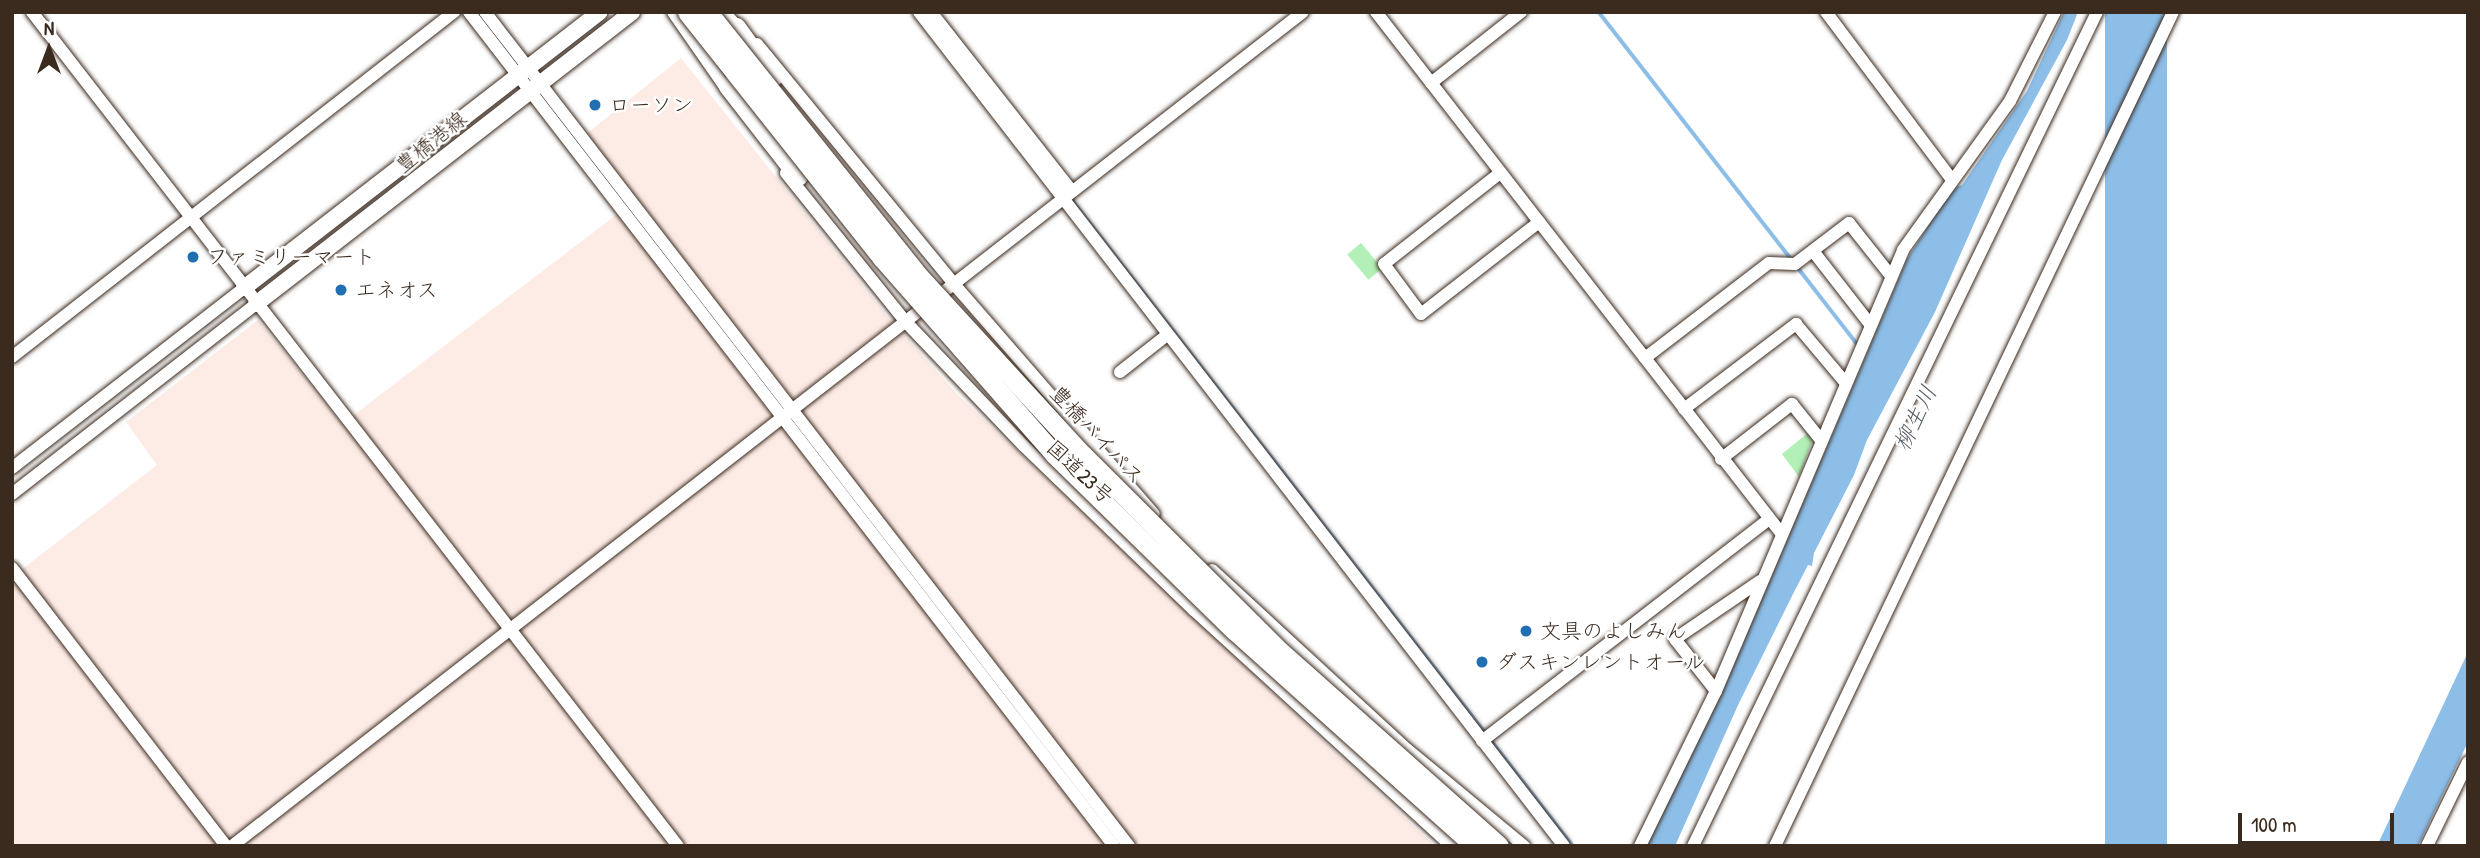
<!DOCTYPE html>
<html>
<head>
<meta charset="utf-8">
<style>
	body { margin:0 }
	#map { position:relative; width:2480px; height:858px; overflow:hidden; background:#fff; font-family:"Patrick Hand","Klee One",sans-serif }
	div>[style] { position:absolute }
	.built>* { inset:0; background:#fdece6 }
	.green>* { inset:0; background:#b2f0b7; transform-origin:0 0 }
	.water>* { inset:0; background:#8dbee8; transform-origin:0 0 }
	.stream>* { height:3.5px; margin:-1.75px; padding:0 1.75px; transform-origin:1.75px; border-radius:1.75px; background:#8dbee8 }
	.roads { filter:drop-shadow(0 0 2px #3b2a1e) drop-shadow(0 0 2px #3b2a1e) }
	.minor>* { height:12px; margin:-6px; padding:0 6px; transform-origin:6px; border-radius:6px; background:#fff }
	.major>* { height:16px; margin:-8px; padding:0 8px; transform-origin:8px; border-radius:8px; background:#fff }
	.highway>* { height:19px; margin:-9.5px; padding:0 9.5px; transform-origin:9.5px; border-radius:9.5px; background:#fff }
	.bridges { filter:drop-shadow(0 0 2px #3b2a1e) drop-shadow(0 0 2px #3b2a1e) }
	.highway-bridge>* { height:19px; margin:-9.5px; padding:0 9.5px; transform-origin:9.5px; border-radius:9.5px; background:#fff }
	.dots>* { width:19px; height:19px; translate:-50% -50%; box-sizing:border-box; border:4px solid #fff; border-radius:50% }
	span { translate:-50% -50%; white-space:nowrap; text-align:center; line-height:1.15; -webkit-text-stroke:5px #fff; paint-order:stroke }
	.poi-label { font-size:21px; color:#3b2a1e }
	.left { translate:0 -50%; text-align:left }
	.street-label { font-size:21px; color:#3b2a1e }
	.water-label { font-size:23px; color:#585e65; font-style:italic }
	.frame { position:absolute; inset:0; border:14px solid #3b2a1e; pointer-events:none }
	.north { position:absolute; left:14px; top:14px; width:70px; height:70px; -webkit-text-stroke:5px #fff; paint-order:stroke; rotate:0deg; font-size:19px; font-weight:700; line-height:28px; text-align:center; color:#3b2a1e }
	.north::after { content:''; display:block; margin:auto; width:24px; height:32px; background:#3b2a1e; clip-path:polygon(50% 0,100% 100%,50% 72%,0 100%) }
	.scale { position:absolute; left:2238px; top:813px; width:156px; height:32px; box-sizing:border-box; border:4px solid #3b2a1e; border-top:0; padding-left:9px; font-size:21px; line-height:24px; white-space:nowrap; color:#3b2a1e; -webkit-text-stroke:5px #fff; paint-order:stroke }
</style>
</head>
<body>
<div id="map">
	<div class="built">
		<div style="clip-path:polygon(681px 58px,888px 317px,957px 394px,1435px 846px,12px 846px,12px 577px,157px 465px,126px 422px,258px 320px,342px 424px,633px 202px,585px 135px)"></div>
	</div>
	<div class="green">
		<div style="left:1361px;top:243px;width:33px;height:18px;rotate:50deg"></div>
		<div style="clip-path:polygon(1809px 432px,1813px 438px,1799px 477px,1782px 454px)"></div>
	</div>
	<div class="water">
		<div style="clip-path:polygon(2064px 12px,2078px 12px,2067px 40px,2002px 160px,1935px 312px,1867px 440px,1854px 475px,1814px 553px,1812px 566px,1808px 565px,1793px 594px,1739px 703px,1675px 846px,1647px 846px,1722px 693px,1907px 259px,1953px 188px,1962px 185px,2027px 91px)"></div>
		<div style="left:2105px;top:12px;width:62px;height:926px"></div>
		<div style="clip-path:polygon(2468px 652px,2468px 742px,2418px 846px,2377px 846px)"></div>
	</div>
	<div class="stream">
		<div style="left:1599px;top:12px;width:313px;rotate:52.1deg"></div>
		<div style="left:1073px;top:201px;width:816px;rotate:52.22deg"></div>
		<div style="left:1796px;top:265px;width:101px;rotate:52.2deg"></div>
		<div style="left:717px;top:323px;width:42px;rotate:51.8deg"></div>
	</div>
	<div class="roads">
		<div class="minor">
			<div style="left:32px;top:12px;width:1055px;rotate:52.24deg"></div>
			<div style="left:469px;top:12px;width:1054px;rotate:52.28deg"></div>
			<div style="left:485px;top:12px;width:1054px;rotate:52.33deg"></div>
			<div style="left:673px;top:12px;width:96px;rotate:55.2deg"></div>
			<div style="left:724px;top:12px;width:24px;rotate:48deg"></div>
			<div style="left:919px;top:12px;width:1054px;rotate:52.28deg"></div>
			<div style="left:931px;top:12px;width:228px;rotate:51.8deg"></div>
			<div style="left:1376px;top:12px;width:660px;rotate:52.14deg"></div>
			<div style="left:1826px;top:12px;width:210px;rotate:53.1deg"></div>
			<div style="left:757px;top:44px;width:309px;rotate:50.6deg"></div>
			<div style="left:953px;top:283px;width:306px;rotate:49deg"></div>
			<div style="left:1431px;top:83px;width:115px;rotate:-38.3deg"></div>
			<div style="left:786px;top:173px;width:189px;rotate:51.2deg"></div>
			<div style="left:904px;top:320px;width:173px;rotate:46.4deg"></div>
			<div style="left:1023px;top:445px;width:238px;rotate:44deg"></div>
			<div style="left:1194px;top:610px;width:350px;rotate:42.5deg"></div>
			<div style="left:1500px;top:173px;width:147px;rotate:141.9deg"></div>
			<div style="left:1384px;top:264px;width:62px;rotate:53.5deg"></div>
			<div style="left:1421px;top:314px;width:150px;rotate:-37.9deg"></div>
			<div style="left:1813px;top:251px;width:91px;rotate:52.1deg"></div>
			<div style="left:12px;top:357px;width:561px;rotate:-37.97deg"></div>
			<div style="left:1645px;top:358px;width:156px;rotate:-37.5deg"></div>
			<div style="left:1769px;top:263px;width:26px;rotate:2deg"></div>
			<div style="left:1795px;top:264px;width:68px;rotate:-37.2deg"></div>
			<div style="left:1849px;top:223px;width:68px;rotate:51.6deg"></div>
			<div style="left:1120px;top:372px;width:60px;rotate:-38.2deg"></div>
			<div style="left:1684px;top:409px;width:141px;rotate:-37.2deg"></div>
			<div style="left:1796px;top:324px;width:75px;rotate:49.9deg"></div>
			<div style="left:1721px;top:459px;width:90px;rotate:-37.8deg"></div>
			<div style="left:1792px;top:404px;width:45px;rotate:51.3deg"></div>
			<div style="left:12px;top:468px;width:294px;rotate:-37.8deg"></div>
			<div style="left:12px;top:494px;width:309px;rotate:-37.9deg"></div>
			<div style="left:12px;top:568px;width:351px;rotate:52.4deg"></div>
			<div style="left:1212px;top:570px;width:266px;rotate:42.6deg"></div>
			<div style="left:1408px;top:750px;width:151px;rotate:39.6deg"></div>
			<div style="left:1716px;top:691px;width:66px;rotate:-128.3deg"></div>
			<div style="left:1675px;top:639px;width:103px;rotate:-34.3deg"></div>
			<div style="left:1482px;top:741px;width:363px;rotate:-37.7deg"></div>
			<div style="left:232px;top:846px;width:1357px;rotate:-37.91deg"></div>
			<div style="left:1640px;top:846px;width:173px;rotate:-63.9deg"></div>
			<div style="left:1716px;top:691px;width:479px;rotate:-67deg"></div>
			<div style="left:1903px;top:250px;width:183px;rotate:-54.3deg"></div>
			<div style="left:2010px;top:101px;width:100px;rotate:-63.2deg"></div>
			<div style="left:1693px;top:846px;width:927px;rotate:-64.15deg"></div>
			<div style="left:1775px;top:846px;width:924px;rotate:-64.49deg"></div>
			<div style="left:2427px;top:846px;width:93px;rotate:-64deg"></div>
		</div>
		<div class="major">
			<div style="left:244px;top:288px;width:450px;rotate:-37.8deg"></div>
			<div style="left:256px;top:304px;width:476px;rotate:-37.8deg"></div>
		</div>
		<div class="highway">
			<div style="left:736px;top:27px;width:62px;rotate:54.2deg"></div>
			<div style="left:728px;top:86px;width:114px;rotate:52.1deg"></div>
		</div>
	</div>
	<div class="bridges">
		<div class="highway-bridge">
			<div style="left:687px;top:12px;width:314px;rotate:51.6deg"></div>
			<div style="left:882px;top:258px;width:261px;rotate:48.7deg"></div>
			<div style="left:1054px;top:454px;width:253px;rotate:44.4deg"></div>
			<div style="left:1235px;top:631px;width:322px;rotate:41.9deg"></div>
			<div style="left:708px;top:12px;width:334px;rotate:51.4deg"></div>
			<div style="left:916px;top:273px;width:247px;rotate:47.5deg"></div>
			<div style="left:1083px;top:455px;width:281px;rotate:44.9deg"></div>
			<div style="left:1282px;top:653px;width:290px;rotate:41.6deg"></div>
		</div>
	</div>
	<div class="dots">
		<div style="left:595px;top:105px;background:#1f6fb2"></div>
		<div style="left:193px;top:257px;background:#1f6fb2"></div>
		<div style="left:341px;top:290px;background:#1f6fb2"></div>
		<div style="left:1526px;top:631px;background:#1f6fb2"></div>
		<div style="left:1482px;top:662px;background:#1f6fb2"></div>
	</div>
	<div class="poi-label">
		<span class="left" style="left:609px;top:105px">ローソン</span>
		<span class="left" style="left:207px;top:257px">ファミリーマート</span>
		<span class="left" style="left:355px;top:290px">エネオス</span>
		<span class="left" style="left:1540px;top:631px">文具のよしみん</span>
		<span class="left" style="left:1496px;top:662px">ダスキンレントオール</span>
	</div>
	<div class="street-label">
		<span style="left:431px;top:142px;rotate:-39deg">豊橋港線</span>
		<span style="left:1097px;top:435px;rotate:47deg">豊橋バイパス</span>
		<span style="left:1080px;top:472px;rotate:43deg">国道23号</span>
	</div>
	<div class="water-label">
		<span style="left:1915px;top:418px;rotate:-64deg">柳生川</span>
	</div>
	<div class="frame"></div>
	<div class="north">N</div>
	<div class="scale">100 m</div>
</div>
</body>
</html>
